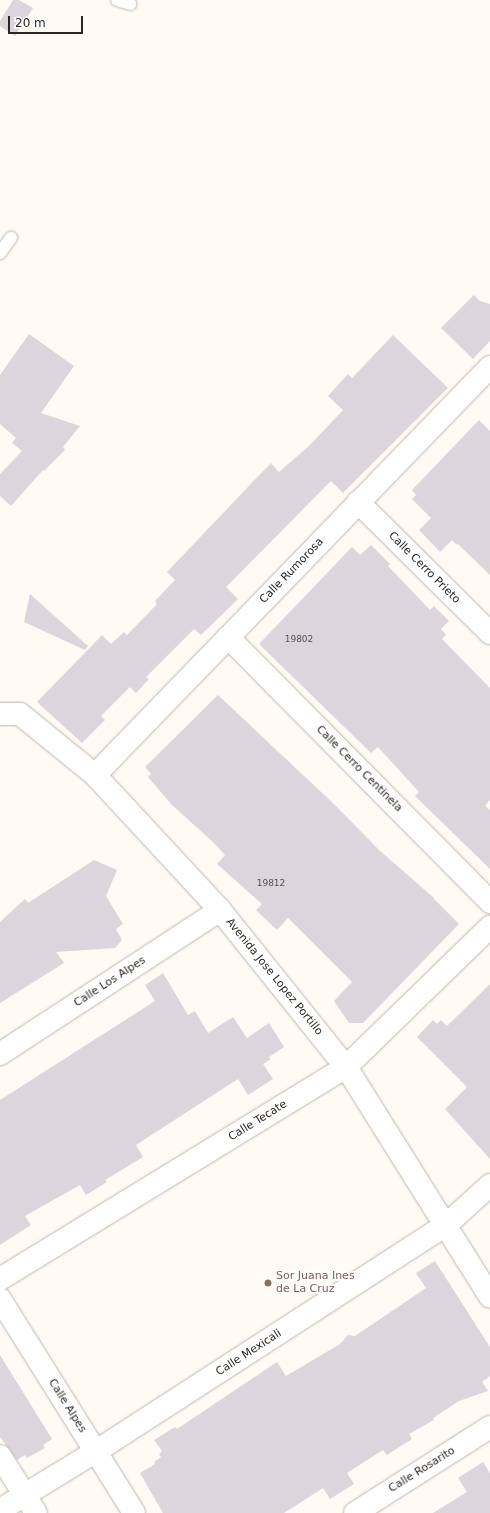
<!DOCTYPE html>
<html>
<head>
<meta charset="utf-8">
<style>
	body { margin:0 }
	#map { position:relative; width:490px; height:1513px; overflow:hidden; background:#fffaf4; font-family:"DejaVu Sans",sans-serif }
	div>[style] { position:absolute }
	.building>* { inset:0; background:#ddd4dc }
	.roads { filter:drop-shadow(0 0 1px #bdb7ad) drop-shadow(0 0 1px #bdb7ad) }
	.lane>* { height:12px; margin:-6px; padding:0 6px; transform-origin:6px; border-radius:6px; background:#fff }
	.street>* { height:22px; margin:-11px; padding:0 11px; transform-origin:11px; border-radius:11px; background:#fff }
	.secondary>* { height:22px; margin:-11px; padding:0 11px; transform-origin:11px; border-radius:11px; background:#fff }
	.dots>* { width:11px; height:11px; translate:-50% -50%; box-sizing:border-box; border:2px solid #fff; border-radius:50% }
	span { translate:-50% -50%; white-space:nowrap; text-align:center; line-height:1.15; -webkit-text-stroke:3.5px #fff; paint-order:stroke }
	.number-label { font-size:9px; color:#565250 }
	.number-label span { -webkit-text-stroke-width:0 }
	.street-label { font-size:11px; color:#292622 }
	.education-label { font-size:11px; color:#785e54 }
	.left { translate:0 -50%; text-align:left }
	.scale { position:absolute; left:8px; top:16px; width:75px; height:18px; box-sizing:border-box; border:2px solid #292622; border-top:0; padding-left:5px; font-size:12px; line-height:14px; white-space:nowrap; color:#292622; -webkit-text-stroke:3px #fff; paint-order:stroke }
</style>
</head>
<body>
<div id="map">
	<div class="building">
		<div style="clip-path:polygon(13px 0,19px 0,33px 8px,15px 36px,0 26px,0 21px)"></div>
		<div style="clip-path:polygon(474px 295px,480px 301px,490px 304px,490px 341px,473px 359px,441px 328px)"></div>
		<div style="clip-path:polygon(29px 334px,74px 366px,41px 413px,80px 426px,63px 447px,65px 450px,44px 471px,43px 470px,11px 506px,0 496px,0 474px,22px 451px,12px 443px,16px 438px,0 424px,0 375px)"></div>
		<div style="clip-path:polygon(393px 335px,448px 388px,343px 493px,331px 481px,226px 587px,238px 599px,201px 635px,194px 629px,146px 677px,149px 679px,136px 693px,130px 687px,101px 716px,105px 720px,82px 743px,37px 702px,102px 635px,111px 644px,124px 632px,127px 635px,157px 604px,155px 601px,175px 580px,167px 572px,246px 489px,271px 463px,279px 472px,309px 446px,343px 410px,328px 396px,348px 374px,352px 378px)"></div>
		<div style="clip-path:polygon(479px 420px,490px 431px,490px 575px,458px 544px,457px 545px,452px 540px,440px 552px,419px 530px,431px 518px,412px 499px,416px 495px,412px 490px)"></div>
		<div style="clip-path:polygon(371px 545px,390px 564px,388px 566px,430px 610px,434px 606px,449px 621px,441px 629px,446px 635px,442px 639px,490px 688px,490px 800px,485px 806px,490px 810px,490px 869px,415px 796px,419px 792px,378px 747px,371px 753px,259px 644px,352px 547px,360px 555px)"></div>
		<div style="clip-path:polygon(30px 594px,88px 646px,85px 650px,24px 622px)"></div>
		<div style="clip-path:polygon(218px 695px,337px 807px,379px 850px,434px 898px,434px 899px,459px 924px,363px 1023px,349px 1023px,334px 1001px,352px 982px,288px 918px,277px 930px,256px 910px,262px 904px,217px 864px,225px 855px,214px 843px,172px 805px,148px 777px,151px 774px,145px 767px)"></div>
		<div style="clip-path:polygon(94px 860px,117px 870px,106px 896px,123px 924px,116px 929px,122px 940px,115px 948px,56px 952px,64px 963px,0 1003px,0 922px,25px 899px,28px 903px)"></div>
		<div style="clip-path:polygon(163px 973px,188px 1015px,195px 1011px,208px 1033px,233px 1017px,247px 1038px,269px 1023px,284px 1047px,269px 1057px,271px 1059px,263px 1064px,273px 1079px,248px 1095px,238px 1079px,136px 1145px,143px 1157px,105px 1180px,107px 1182px,86px 1195px,80px 1185px,25px 1216px,31px 1225px,0 1245px,0 1100px,155px 1001px,145px 985px)"></div>
		<div style="clip-path:polygon(490px 984px,490px 1159px,445px 1109px,467px 1087px,417px 1037px,433px 1020px,437px 1024px,441px 1020px,447px 1026px)"></div>
		<div style="clip-path:polygon(435px 1261px,490px 1347px,490px 1376px,482px 1382px,488px 1391px,459px 1401px,433px 1418px,434px 1420px,409px 1434px,412px 1439px,387px 1455px,383px 1450px,347px 1473px,354px 1484px,330px 1499px,323px 1488px,284px 1513px,163px 1513px,140px 1473px,155px 1464px,154px 1462px,161px 1457px,159px 1454px,162px 1451px,154px 1440px,175px 1427px,177px 1429px,277px 1362px,286px 1376px,340px 1344px,348px 1335px,355px 1336px,426px 1288px,416px 1273px)"></div>
		<div style="clip-path:polygon(0 1355px,52px 1439px,43px 1445px,45px 1448px,27px 1458px,25px 1455px,17px 1460px,0 1437px)"></div>
		<div style="clip-path:polygon(483px 1462px,490px 1473px,490px 1513px,433px 1513px,467px 1492px,458px 1478px)"></div>
	</div>
	<div class="roads">
		<div class="lane">
			<div style="left:117px;top:0;width:14px;rotate:17deg"></div>
			<div style="left:0;top:253px;width:19px;rotate:-54deg"></div>
		</div>
		<div class="street">
			<div style="left:358px;top:502px;width:186px;rotate:44.8deg"></div>
			<div style="left:228px;top:637px;width:373px;rotate:45.3deg"></div>
			<div style="left:95px;top:775px;width:568px;rotate:-45.93deg"></div>
			<div style="left:0;top:1054px;width:263px;rotate:-33.2deg"></div>
			<div style="left:0;top:1279px;width:406px;rotate:-31.5deg"></div>
			<div style="left:346px;top:1067px;width:201px;rotate:-44.2deg"></div>
			<div style="left:0;top:1299px;width:252px;rotate:57.9deg"></div>
			<div style="left:0;top:1456px;width:67px;rotate:57.7deg"></div>
			<div style="left:0;top:1510px;width:111px;rotate:-31.4deg"></div>
			<div style="left:95px;top:1452px;width:417px;rotate:-32.9deg"></div>
			<div style="left:445px;top:1226px;width:61px;rotate:-42.3deg"></div>
			<div style="left:355px;top:1513px;width:160px;rotate:-32.5deg"></div>
		</div>
		<div class="secondary">
			<div style="left:0;top:714px;width:20px"></div>
			<div style="left:20px;top:714px;width:97px;rotate:39.1deg"></div>
			<div style="left:95px;top:775px;width:184px;rotate:47.2deg"></div>
			<div style="left:220px;top:910px;width:201px;rotate:51.3deg"></div>
			<div style="left:346px;top:1067px;width:271px;rotate:57.9deg"></div>
		</div>
	</div>
	<div class="dots">
		<div style="left:268px;top:1283px;background:#8d6e63"></div>
	</div>
	<div class="number-label">
		<span style="left:299px;top:639px">19802</span>
		<span style="left:271px;top:883px">19812</span>
	</div>
	<div class="street-label">
		<span style="left:424px;top:568px;rotate:45deg">Calle Cerro Prieto</span>
		<span style="left:292px;top:571px;rotate:-46deg">Calle Rumorosa</span>
		<span style="left:359px;top:769px;rotate:45deg">Calle Cerro Centinela</span>
		<span style="left:274px;top:977px;rotate:51deg">Avenida Jose Lopez Portillo</span>
		<span style="left:110px;top:982px;rotate:-33deg">Calle Los Alpes</span>
		<span style="left:258px;top:1121px;rotate:-32deg">Calle Tecate</span>
		<span style="left:249px;top:1353px;rotate:-33deg">Calle Mexicali</span>
		<span style="left:67px;top:1406px;rotate:58deg">Calle Alpes</span>
		<span style="left:422px;top:1470px;rotate:-32deg">Calle Rosarito</span>
	</div>
	<div class="education-label">
		<span class="left" style="left:276px;top:1283px">Sor Juana Ines<br>de La Cruz</span>
	</div>
	<div class="scale">20 m</div>
</div>
</body>
</html>
